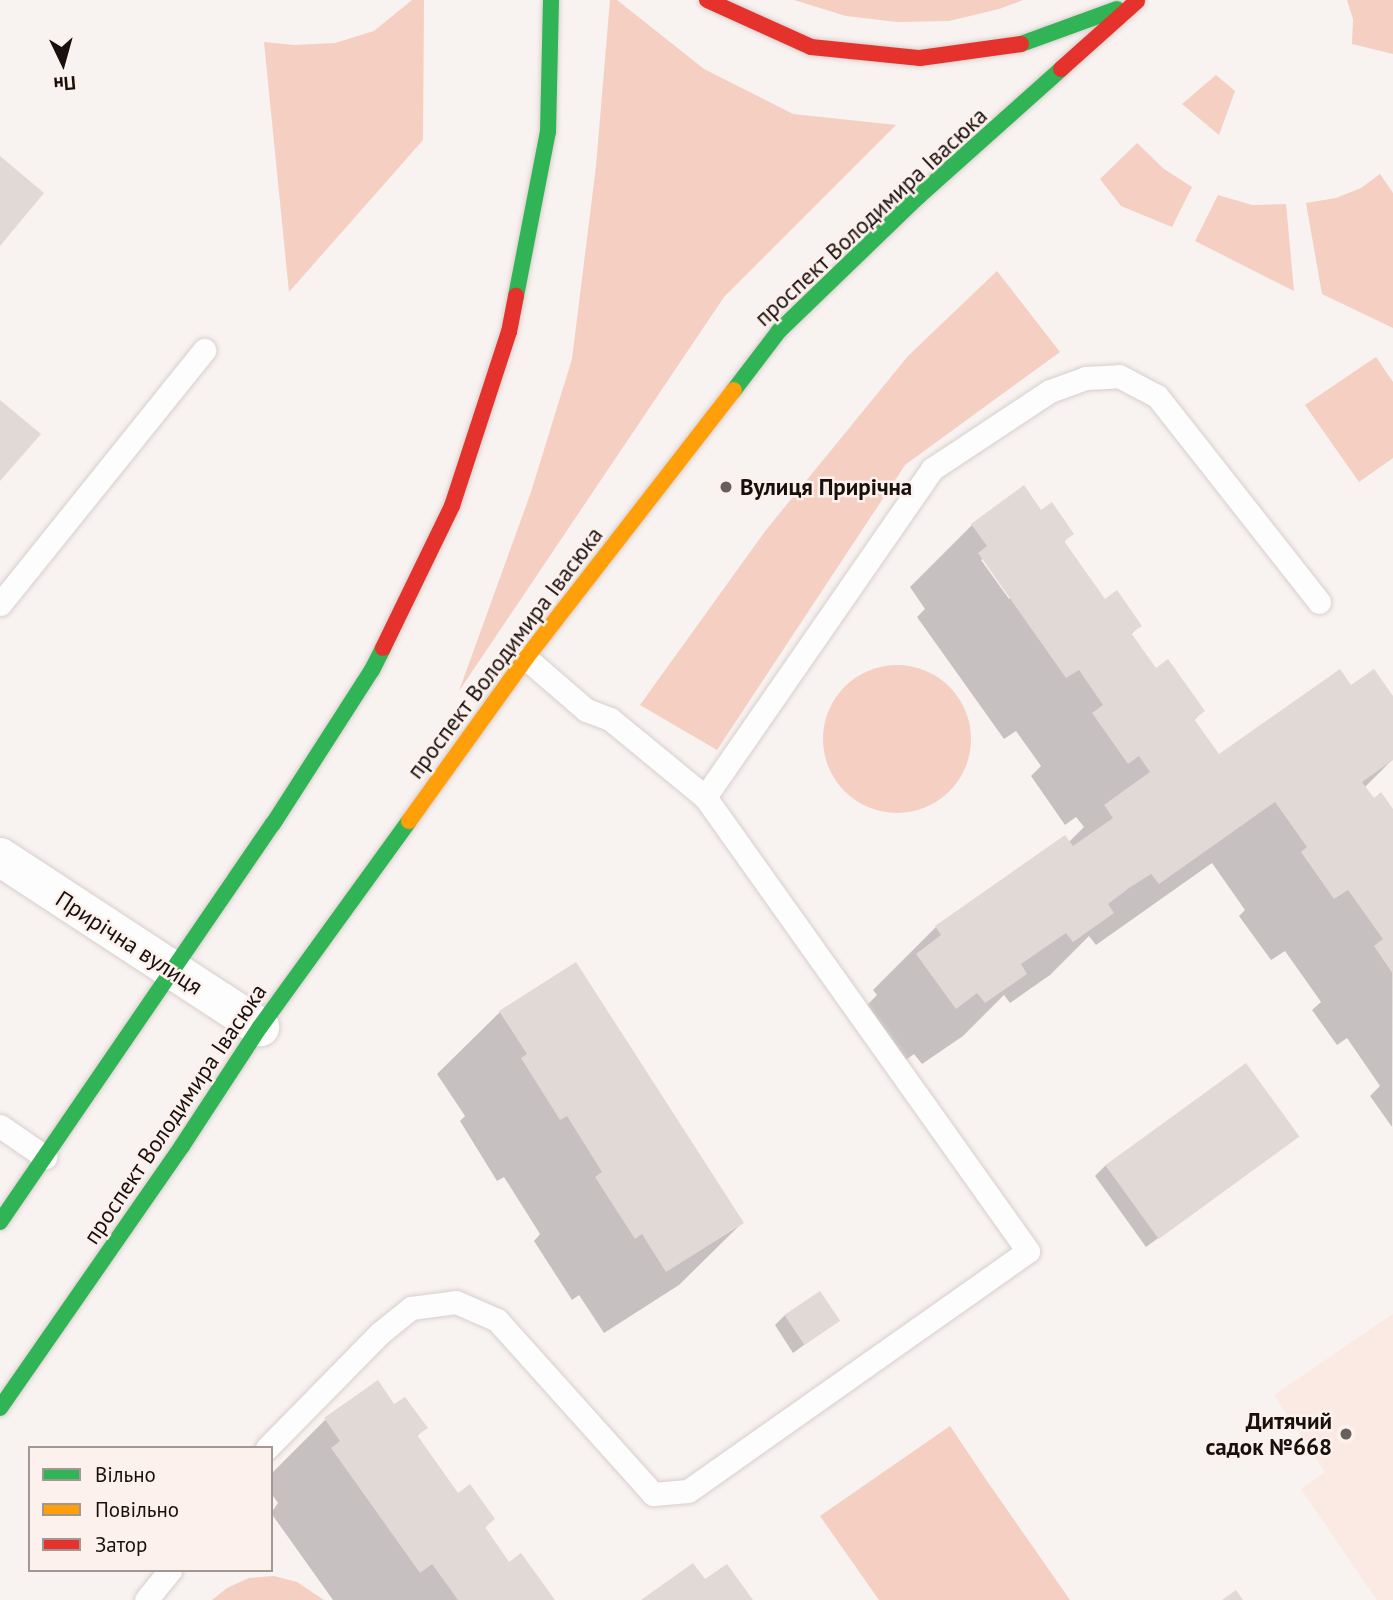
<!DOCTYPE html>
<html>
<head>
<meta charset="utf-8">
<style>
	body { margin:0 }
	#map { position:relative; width:1393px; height:1600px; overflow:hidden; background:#f8f2f0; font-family:"PT Sans",sans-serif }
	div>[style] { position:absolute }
	.built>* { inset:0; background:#fbe9e3 }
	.green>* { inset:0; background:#f4cfc2 }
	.round { border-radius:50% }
	.shadow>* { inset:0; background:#0003 }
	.building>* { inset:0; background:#e0d9d6; transform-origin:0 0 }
	.roads { filter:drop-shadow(0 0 2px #d7cfcc) drop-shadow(0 0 2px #d7cfcc) }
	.lane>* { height:23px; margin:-11.5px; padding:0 11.5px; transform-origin:11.5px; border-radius:11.5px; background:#fefdfd }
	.street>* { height:38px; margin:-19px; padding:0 19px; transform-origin:19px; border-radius:19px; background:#fefdfd }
	.fast>* { height:16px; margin:-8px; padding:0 8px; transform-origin:8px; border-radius:8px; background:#30b455 }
	.slow>* { height:16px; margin:-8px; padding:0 8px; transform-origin:8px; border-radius:8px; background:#ff9f0a }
	.jam>* { height:16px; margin:-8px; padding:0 8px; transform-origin:8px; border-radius:8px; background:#e5322d }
	.dots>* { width:19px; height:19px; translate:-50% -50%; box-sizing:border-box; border:4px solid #fcf1ed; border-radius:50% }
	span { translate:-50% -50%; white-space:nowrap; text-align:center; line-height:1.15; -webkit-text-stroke:5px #fcf1ed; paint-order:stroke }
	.street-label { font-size:23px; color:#19100c }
	.poi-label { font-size:23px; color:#19100c; font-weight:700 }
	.left { translate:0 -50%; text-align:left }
	.right { translate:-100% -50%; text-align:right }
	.legend { position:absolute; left:28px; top:1446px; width:245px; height:126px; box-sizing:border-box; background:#fcf1ed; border:2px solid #a19793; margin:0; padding:9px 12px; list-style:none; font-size:21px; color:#19100c }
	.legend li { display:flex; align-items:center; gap:14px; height:35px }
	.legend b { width:35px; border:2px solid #a19793 }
	.north { position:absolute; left:28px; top:28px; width:70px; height:70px; -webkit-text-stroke:5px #fcf1ed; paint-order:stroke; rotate:175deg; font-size:19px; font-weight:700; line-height:28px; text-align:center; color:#19100c }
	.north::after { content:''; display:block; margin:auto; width:24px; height:32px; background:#19100c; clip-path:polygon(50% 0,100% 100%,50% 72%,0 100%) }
</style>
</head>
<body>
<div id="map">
	<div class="built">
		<div style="clip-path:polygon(1393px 1314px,1393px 1600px,1377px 1600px,1301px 1489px,1325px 1472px,1274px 1395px)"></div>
	</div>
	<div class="green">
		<div style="clip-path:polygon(412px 0,424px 0,423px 140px,289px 292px,264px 42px,294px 45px,335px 43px,374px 31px)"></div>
		<div style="clip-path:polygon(610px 0,617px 0,704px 69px,793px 114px,896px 125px,724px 297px,459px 691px,531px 492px,572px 359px,596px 166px)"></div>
		<div style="clip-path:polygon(794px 0,1023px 0,999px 9px,949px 21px,897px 22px,846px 16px)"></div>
		<div style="clip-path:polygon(1347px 0,1393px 0,1393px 54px,1352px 44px,1353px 19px)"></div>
		<div style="clip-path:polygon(1216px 75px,1235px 91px,1219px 135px,1182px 104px)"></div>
		<div style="clip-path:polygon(1137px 143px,1164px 169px,1192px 187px,1172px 227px,1121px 206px,1100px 179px)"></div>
		<div style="clip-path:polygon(1380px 174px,1393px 193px,1393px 328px,1322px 294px,1306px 203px,1336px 198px,1361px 188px)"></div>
		<div style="clip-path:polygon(1218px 195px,1252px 205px,1286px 204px,1294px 291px,1195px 241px)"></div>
		<div style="clip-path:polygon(997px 271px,1060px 352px,905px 465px,717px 750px,640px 705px,766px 530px,908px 356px)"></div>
		<div style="clip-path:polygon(1376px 357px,1393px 382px,1393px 458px,1359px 482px,1305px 405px)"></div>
		<div class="round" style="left:823px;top:665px;width:148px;height:148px"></div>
		<div style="clip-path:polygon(950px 1426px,987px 1481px,1070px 1600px,879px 1600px,820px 1516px)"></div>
		<div style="clip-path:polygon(274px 1576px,297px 1582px,324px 1600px,212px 1600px,227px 1588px,249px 1578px)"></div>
	</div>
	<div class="shadow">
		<div style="clip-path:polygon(evenodd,1041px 512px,1072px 533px,1063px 543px,1104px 601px,1140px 626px,1130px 635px,1155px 670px,1203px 711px,1193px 721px,1218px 757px,1351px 687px,1393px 699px,1393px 759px,1364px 788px,1373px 801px,1393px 812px,1392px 1127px,1370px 1096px,1380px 1086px,1347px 1038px,1337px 1045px,1312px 1010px,1321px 1002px,1285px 951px,1271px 960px,1239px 916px,1245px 910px,1212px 863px,1096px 945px,1089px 936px,1050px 975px,1010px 1003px,1004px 995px,963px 1036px,922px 1064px,914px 1054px,892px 1070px,855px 1017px,877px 995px,873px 990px,936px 927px,1064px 837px,1068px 843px,1084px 827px,1076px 817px,1065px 825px,1031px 776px,1041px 766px,1016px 731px,1004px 739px,917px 617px,925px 609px,910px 587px,972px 525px,1041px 512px,984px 558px,1011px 597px,1009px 599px,981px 560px,984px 558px)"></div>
		<div style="clip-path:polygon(500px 1012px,742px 1223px,679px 1285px,604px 1333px,579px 1295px,572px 1300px,534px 1241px,540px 1234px,504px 1177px,497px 1181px,460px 1121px,465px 1116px,437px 1074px)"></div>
		<div style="clip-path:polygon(1296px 1137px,1146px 1247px,1095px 1176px,1105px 1166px)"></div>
		<div style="clip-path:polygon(785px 1315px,837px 1321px,793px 1353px,775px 1325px)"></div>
		<div style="clip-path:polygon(394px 1406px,425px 1428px,416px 1437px,458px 1495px,493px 1519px,484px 1529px,509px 1565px,552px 1600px,333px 1600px,271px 1513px,278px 1503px,271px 1493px,271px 1474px,325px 1420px)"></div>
	</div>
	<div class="building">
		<div style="clip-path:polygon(0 156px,44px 193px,0 246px)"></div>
		<div style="clip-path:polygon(0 400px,41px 434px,0 481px)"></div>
		<div style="clip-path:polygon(1024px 485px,1041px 510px,1052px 502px,1074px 534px,1064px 541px,1105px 599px,1117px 590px,1142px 626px,1131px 633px,1156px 668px,1168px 659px,1205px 711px,1194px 719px,1219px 754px,1340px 669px,1351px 685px,1374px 669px,1393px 696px,1393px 760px,1362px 782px,1374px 798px,1381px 792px,1393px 809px,1393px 974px,1374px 946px,1383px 939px,1348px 890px,1334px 899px,1301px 852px,1307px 847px,1275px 802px,1159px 884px,1151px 874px,1129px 888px,1108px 904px,1114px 913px,1073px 942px,1066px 933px,1021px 964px,1027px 974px,985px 1003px,977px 993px,956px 1009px,916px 954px,941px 935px,935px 926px,1065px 835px,1073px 846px,1113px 818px,1104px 805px,1150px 772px,1139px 756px,1128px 764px,1092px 713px,1103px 705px,1079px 670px,1066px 678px,978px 553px,987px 546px,971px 524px)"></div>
		<div style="clip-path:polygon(576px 962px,744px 1223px,666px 1272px,642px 1234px,635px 1239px,595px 1177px,602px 1172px,567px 1116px,560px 1120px,521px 1058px,527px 1054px,499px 1011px)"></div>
		<div style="left:1246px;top:1063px;width:91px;height:174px;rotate:54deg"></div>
		<div style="left:820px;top:1291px;width:36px;height:43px;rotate:56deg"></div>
		<div style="clip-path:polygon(378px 1380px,394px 1404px,405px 1397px,428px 1428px,417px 1435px,458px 1493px,470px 1484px,495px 1519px,485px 1527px,509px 1562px,521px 1553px,555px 1600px,458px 1600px,432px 1564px,420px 1573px,331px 1448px,340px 1441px,324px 1418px)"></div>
		<div style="clip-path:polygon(693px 1563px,705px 1579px,727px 1564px,753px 1600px,641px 1600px)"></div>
		<div style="clip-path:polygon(1236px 1590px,1243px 1600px,1222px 1600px)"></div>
	</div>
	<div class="roads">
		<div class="lane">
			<div style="left:0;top:604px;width:326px;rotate:-51.2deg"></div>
			<div style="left:705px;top:797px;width:399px;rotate:-55.3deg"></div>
			<div style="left:932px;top:469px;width:141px;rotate:-33.5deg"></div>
			<div style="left:1050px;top:391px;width:38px;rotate:-20deg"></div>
			<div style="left:1086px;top:378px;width:33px;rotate:-3deg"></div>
			<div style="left:1119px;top:376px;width:43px;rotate:27.8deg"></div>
			<div style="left:1157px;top:396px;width:262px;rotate:51.8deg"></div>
			<div style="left:0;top:1126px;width:55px;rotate:34.6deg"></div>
			<div style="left:267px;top:1448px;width:161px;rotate:-45.5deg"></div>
			<div style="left:380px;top:1333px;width:40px;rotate:-39deg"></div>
			<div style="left:411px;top:1308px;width:45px;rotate:-7.6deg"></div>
			<div style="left:456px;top:1302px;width:45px;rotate:23.7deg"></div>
			<div style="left:497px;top:1320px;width:234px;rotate:48.1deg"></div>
			<div style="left:653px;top:1494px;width:35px;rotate:-5deg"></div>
			<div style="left:688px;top:1491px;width:416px;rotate:-35.2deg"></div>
			<div style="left:1028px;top:1251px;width:557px;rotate:-125.43deg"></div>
			<div style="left:705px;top:797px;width:123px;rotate:-140.6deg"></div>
			<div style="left:610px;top:719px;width:26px;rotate:-159deg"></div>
			<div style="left:586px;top:710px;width:79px;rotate:-139.1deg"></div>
			<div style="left:146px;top:1600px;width:38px;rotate:-51deg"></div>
		</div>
		<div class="street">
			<div style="left:0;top:857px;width:311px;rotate:33.2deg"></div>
		</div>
		<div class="fast">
			<div style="left:1021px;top:44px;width:102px;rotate:-20deg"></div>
			<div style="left:516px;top:296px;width:167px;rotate:-79deg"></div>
			<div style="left:548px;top:132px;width:132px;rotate:-88.7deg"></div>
			<div style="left:734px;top:390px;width:74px;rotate:-52.7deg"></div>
			<div style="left:779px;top:331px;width:193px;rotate:-44deg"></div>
			<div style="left:918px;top:197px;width:192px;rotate:-41.8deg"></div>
			<div style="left:0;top:1222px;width:483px;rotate:-55.6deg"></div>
			<div style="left:273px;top:824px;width:183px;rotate:-57.3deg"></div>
			<div style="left:372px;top:670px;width:25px;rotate:-63deg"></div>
			<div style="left:0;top:1408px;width:319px;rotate:-55.2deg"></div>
			<div style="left:182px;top:1146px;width:142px;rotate:-56.8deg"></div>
			<div style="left:260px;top:1027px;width:254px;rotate:-54.1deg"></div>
		</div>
		<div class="slow">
			<div style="left:409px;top:821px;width:201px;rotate:-54.3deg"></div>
			<div style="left:526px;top:658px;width:339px;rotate:-52.2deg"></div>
		</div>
		<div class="jam">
			<div style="left:707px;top:0;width:114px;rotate:24.3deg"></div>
			<div style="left:811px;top:47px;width:110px;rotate:5.8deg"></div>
			<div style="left:920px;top:58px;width:102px;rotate:-7.9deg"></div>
			<div style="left:1061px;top:69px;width:102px;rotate:-41.8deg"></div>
			<div style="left:383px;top:648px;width:158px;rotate:-64.1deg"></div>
			<div style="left:452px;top:506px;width:183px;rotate:-71.9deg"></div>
			<div style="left:509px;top:332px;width:37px;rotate:-79deg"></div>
		</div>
	</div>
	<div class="dots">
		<div style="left:726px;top:487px;background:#675f5c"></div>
		<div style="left:1346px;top:1434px;background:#675f5c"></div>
	</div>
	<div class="street-label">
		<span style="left:871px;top:217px;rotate:-43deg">проспект Володимира Івасюка</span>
		<span style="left:505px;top:653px;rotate:-53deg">проспект Володимира Івасюка</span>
		<span style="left:129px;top:943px;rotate:33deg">Прирічна вулиця</span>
		<span style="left:175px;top:1114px;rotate:-56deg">проспект Володимира Івасюка</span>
	</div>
	<div class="poi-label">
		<span class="left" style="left:740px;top:487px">Вулиця Прирічна</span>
		<span class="right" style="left:1332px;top:1434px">Дитячий<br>садок №668</span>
	</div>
	<ul class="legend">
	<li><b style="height:9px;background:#30b455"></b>Вільно</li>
	<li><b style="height:9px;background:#ff9f0a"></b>Повільно</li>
	<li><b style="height:9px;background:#e5322d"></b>Затор</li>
	</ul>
	<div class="north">Пн</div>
</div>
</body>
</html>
